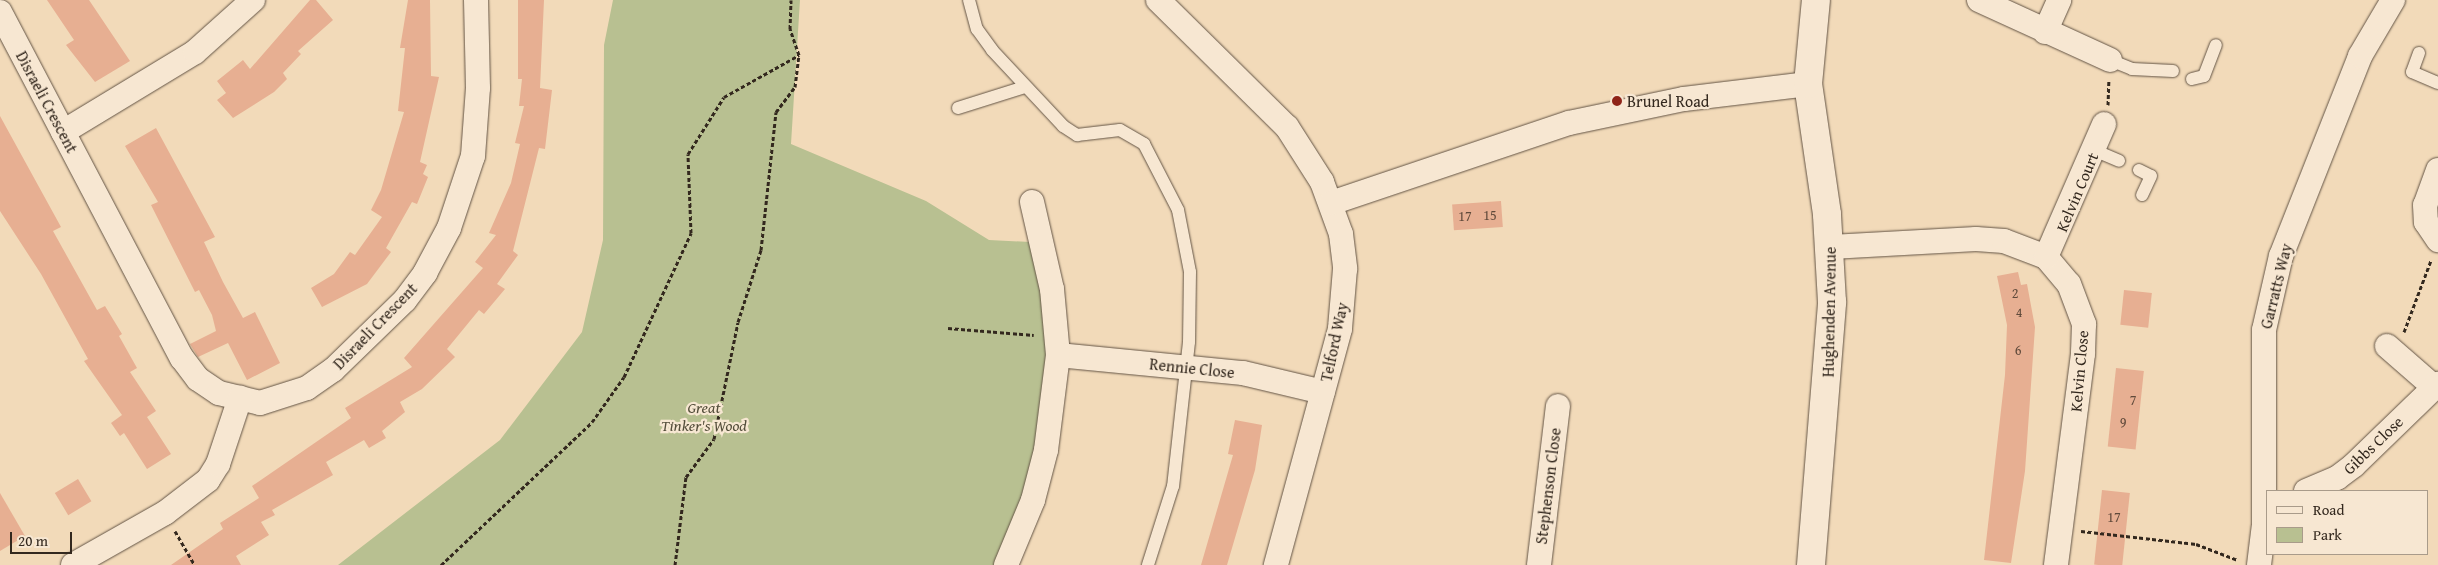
<!DOCTYPE html>
<html>
<head>
<meta charset="utf-8">
<style>
	body { margin:0 }
	#map { position:relative; width:2438px; height:565px; overflow:hidden; background:#f2dab9; font-family:"Gentium Book Plus",serif }
	div>[style] { position:absolute }
	.green>* { inset:0; background:#b8c091 }
	.building>* { inset:0; background:#e7af92; transform-origin:0 0 }
	.path>* { height:3px; margin-top:-1.5px; transform-origin:0; background:repeating-linear-gradient(90deg,#33281e 0 4px,transparent 0 6.5px) }
	.roads { filter:drop-shadow(0 0 1px #635445) drop-shadow(0 0 1px #635445) }
	.service>* { height:12px; margin:-6px; padding:0 6px; transform-origin:6px; border-radius:6px; background:#f7e7d2 }
	.minor>* { height:24px; margin:-12px; padding:0 12px; transform-origin:12px; border-radius:12px; background:#f7e7d2 }
	.tertiary>* { height:28px; margin:-14px; padding:0 14px; transform-origin:14px; border-radius:14px; background:#f7e7d2 }
	.dots>* { width:14px; height:14px; translate:-50% -50%; box-sizing:border-box; border:2px solid #f7e7d2; border-radius:50% }
	span { translate:-50% -50%; white-space:nowrap; text-align:center; line-height:1.15; -webkit-text-stroke:4.5px #f7e7d2; paint-order:stroke }
	.number-label { font-size:14px; color:#604a3b }
	.number-label span { -webkit-text-stroke-width:0 }
	.poi-label { font-size:16px; color:#33281e }
	.left { translate:0 -50%; text-align:left }
	.street-label { font-size:16px; color:#33281e }
	.park-label { font-size:16px; color:#544e3b; font-style:italic }
	.legend { position:absolute; left:2266px; top:490px; width:162px; height:65px; box-sizing:border-box; background:#f7e7d2; border:1px solid #a99b8a; margin:0; padding:6px 9px; list-style:none; font-size:15px; color:#33281e }
	.legend li { display:flex; align-items:center; gap:10px; height:25px }
	.legend b { width:25px; border:1px solid #a99b8a }
	.scale { position:absolute; left:10px; top:532px; width:62px; height:22px; box-sizing:border-box; border:2px solid #33281e; border-top:0; padding-left:6px; font-size:15px; line-height:18px; white-space:nowrap; color:#33281e; -webkit-text-stroke:4px #f7e7d2; paint-order:stroke }
</style>
</head>
<body>
<div id="map">
	<div class="green">
		<div style="clip-path:polygon(613px 0,800px 0,791px 144px,926px 201px,989px 240px,1030px 242px,1042px 280px,1047px 361px,1031px 481px,994px 565px,338px 565px,500px 440px,582px 332px,603px 240px,604px 45px)"></div>
	</div>
	<div class="building">
		<div style="clip-path:polygon(47px 0,89px 0,130px 61px,95px 82px,66px 45px,74px 40px)"></div>
		<div style="clip-path:polygon(310px 0,316px 0,333px 20px,298px 51px,301px 54px,283px 73px,287px 79px,274px 92px,233px 118px,217px 100px,226px 93px,217px 81px,243px 60px,250px 69px)"></div>
		<div style="clip-path:polygon(408px 0,430px 0,431px 76px,439px 77px,420px 162px,427px 165px,423px 174px,428px 177px,417px 204px,412px 202px,386px 248px,391px 252px,367px 284px,322px 307px,311px 288px,334px 274px,350px 252px,355px 255px,382px 217px,371px 210px,381px 190px,404px 112px,398px 111px,405px 48px,400px 48px)"></div>
		<div style="clip-path:polygon(518px 0,544px 0,540px 88px,552px 90px,545px 149px,539px 148px,513px 251px,518px 255px,497px 284px,505px 289px,484px 314px,479px 310px,447px 349px,455px 357px,422px 389px,400px 402px,405px 412px,382px 431px,386px 438px,369px 448px,364px 440px,326px 462px,333px 475px,272px 510px,275px 515px,261px 522px,269px 535px,236px 556px,241px 565px,171px 565px,223px 529px,220px 523px,259px 498px,252px 486px,351px 418px,345px 408px,412px 367px,404px 358px,483px 268px,475px 262px,496px 235px,489px 233px,511px 183px,520px 144px,515px 143px,524px 106px,519px 106px,522px 79px,518px 79px)"></div>
		<div style="clip-path:polygon(0 116px,61px 227px,53px 231px,97px 310px,105px 306px,122px 334px,119px 336px,137px 368px,130px 372px,156px 411px,147px 417px,171px 454px,147px 469px,124px 433px,120px 436px,111px 423px,122px 415px,84px 361px,88px 359px,41px 274px,0 211px)"></div>
		<div style="clip-path:polygon(156px 128px,215px 237px,204px 242px,223px 282px,243px 318px,255px 312px,280px 363px,247px 380px,228px 343px,198px 357px,190px 344px,216px 331px,212px 315px,199px 290px,195px 292px,151px 205px,158px 202px,125px 146px)"></div>
		<div style="left:1501px;top:201px;width:26px;height:49px;rotate:86deg"></div>
		<div style="clip-path:polygon(2018px 272px,2021px 285px,2027px 284px,2035px 327px,2025px 471px,2011px 563px,1984px 560px,2005px 375px,2007px 325px,1997px 276px)"></div>
		<div style="left:2124px;top:290px;width:28px;height:35px;rotate:6deg"></div>
		<div style="left:2116px;top:368px;width:28px;height:79px;rotate:6deg"></div>
		<div style="clip-path:polygon(1235px 420px,1262px 425px,1255px 470px,1227px 565px,1201px 565px,1233px 455px,1228px 454px)"></div>
		<div style="left:78px;top:479px;width:26px;height:27px;rotate:59deg"></div>
		<div style="left:2102px;top:490px;width:28px;height:75px;rotate:6deg"></div>
		<div style="clip-path:polygon(0 493px,25px 536px,0 551px)"></div>
	</div>
	<div class="path">
		<div style="left:2108px;top:105px;width:24px;rotate:-88deg"></div>
		<div style="left:948px;top:328px;width:86px;rotate:4.7deg"></div>
		<div style="left:2404px;top:332px;width:77px;rotate:-69.4deg"></div>
		<div style="left:175px;top:531px;width:39px;rotate:60deg"></div>
		<div style="left:2081px;top:531px;width:116px;rotate:6.4deg"></div>
		<div style="left:2196px;top:544px;width:45px;rotate:20.9deg"></div>
		<div style="left:441px;top:565px;width:208px;rotate:-43.4deg"></div>
		<div style="left:592px;top:422px;width:55px;rotate:-54.6deg"></div>
		<div style="left:624px;top:377px;width:159px;rotate:-65deg"></div>
		<div style="left:691px;top:233px;width:79px;rotate:-92.2deg"></div>
		<div style="left:688px;top:154px;width:67px;rotate:-57.7deg"></div>
		<div style="left:724px;top:97px;width:86px;rotate:-29.2deg"></div>
		<div style="left:675px;top:565px;width:89px;rotate:-82.9deg"></div>
		<div style="left:686px;top:477px;width:47px;rotate:-53.6deg"></div>
		<div style="left:714px;top:439px;width:119px;rotate:-78.4deg"></div>
		<div style="left:738px;top:322px;width:76px;rotate:-72.3deg"></div>
		<div style="left:761px;top:250px;width:139px;rotate:-83.8deg"></div>
		<div style="left:776px;top:112px;width:31px;rotate:-53deg"></div>
		<div style="left:795px;top:87px;width:32px;rotate:-83deg"></div>
		<div style="left:799px;top:55px;width:28px;rotate:-109deg"></div>
		<div style="left:790px;top:29px;width:29px;rotate:-88deg"></div>
	</div>
	<div class="roads">
		<div class="service">
			<div style="left:969px;top:0;width:30px;rotate:75deg"></div>
			<div style="left:977px;top:29px;width:26px;rotate:54deg"></div>
			<div style="left:992px;top:50px;width:104px;rotate:46.9deg"></div>
			<div style="left:1063px;top:126px;width:17px;rotate:33deg"></div>
			<div style="left:1077px;top:135px;width:43px;rotate:-6.6deg"></div>
			<div style="left:1120px;top:130px;width:28px;rotate:30deg"></div>
			<div style="left:1144px;top:144px;width:74px;rotate:62.7deg"></div>
			<div style="left:1178px;top:210px;width:63px;rotate:79deg"></div>
			<div style="left:1190px;top:272px;width:70px;rotate:90.8deg"></div>
			<div style="left:1189px;top:342px;width:145px;rotate:96.3deg"></div>
			<div style="left:1173px;top:486px;width:83px;rotate:107.6deg"></div>
			<div style="left:2419px;top:53px;width:20px;rotate:110deg"></div>
			<div style="left:2412px;top:72px;width:28px;rotate:23deg"></div>
			<div style="left:2110px;top:60px;width:24px;rotate:22deg"></div>
			<div style="left:2132px;top:69px;width:41px;rotate:2.8deg"></div>
			<div style="left:2192px;top:79px;width:12px;rotate:-14deg"></div>
			<div style="left:2204px;top:76px;width:33px;rotate:-69deg"></div>
			<div style="left:958px;top:108px;width:70px;rotate:-17.4deg"></div>
			<div style="left:2096px;top:151px;width:25px;rotate:23deg"></div>
			<div style="left:2139px;top:170px;width:13px;rotate:27deg"></div>
			<div style="left:2151px;top:176px;width:21px;rotate:115deg"></div>
		</div>
		<div class="minor">
			<div style="left:1158px;top:0;width:181px;rotate:44.6deg"></div>
			<div style="left:1287px;top:127px;width:65px;rotate:57.5deg"></div>
			<div style="left:1322px;top:182px;width:55px;rotate:69.9deg"></div>
			<div style="left:1341px;top:234px;width:35px;rotate:83deg"></div>
			<div style="left:1345px;top:269px;width:60px;rotate:94.8deg"></div>
			<div style="left:1340px;top:329px;width:245px;rotate:105.2deg"></div>
			<div style="left:1979px;top:0;width:144px;rotate:24.6deg"></div>
			<div style="left:0;top:12px;width:391px;rotate:62.3deg"></div>
			<div style="left:182px;top:358px;width:26px;rotate:53deg"></div>
			<div style="left:198px;top:379px;width:25px;rotate:34deg"></div>
			<div style="left:219px;top:393px;width:42px;rotate:13.7deg"></div>
			<div style="left:260px;top:403px;width:49px;rotate:-17.7deg"></div>
			<div style="left:307px;top:388px;width:32px;rotate:-35deg"></div>
			<div style="left:333px;top:370px;width:100px;rotate:-44.2deg"></div>
			<div style="left:405px;top:300px;width:34px;rotate:-53deg"></div>
			<div style="left:425px;top:273px;width:51px;rotate:-61.9deg"></div>
			<div style="left:449px;top:228px;width:76px;rotate:-71.6deg"></div>
			<div style="left:473px;top:156px;width:68px;rotate:-85.8deg"></div>
			<div style="left:478px;top:88px;width:88px;rotate:-91.3deg"></div>
			<div style="left:2045px;top:32px;width:35px;rotate:-66deg"></div>
			<div style="left:63px;top:132px;width:154px;rotate:-31.2deg"></div>
			<div style="left:195px;top:52px;width:78px;rotate:-41.9deg"></div>
			<div style="left:2438px;top:170px;width:37px;rotate:110deg"></div>
			<div style="left:2425px;top:205px;width:17px;rotate:87deg"></div>
			<div style="left:2426px;top:222px;width:22px;rotate:56deg"></div>
			<div style="left:1032px;top:202px;width:89px;rotate:77.1deg"></div>
			<div style="left:1052px;top:289px;width:66px;rotate:84.8deg"></div>
			<div style="left:1058px;top:355px;width:186px;rotate:5.6deg"></div>
			<div style="left:1243px;top:373px;width:82px;rotate:13.4deg"></div>
			<div style="left:1331px;top:203px;width:251px;rotate:-18.6deg"></div>
			<div style="left:1569px;top:123px;width:117px;rotate:-11.8deg"></div>
			<div style="left:1684px;top:99px;width:125px;rotate:-6.9deg"></div>
			<div style="left:1831px;top:247px;width:145px;rotate:-3.2deg"></div>
			<div style="left:1976px;top:239px;width:28px;rotate:4deg"></div>
			<div style="left:2004px;top:241px;width:45px;rotate:20.9deg"></div>
			<div style="left:2046px;top:257px;width:35px;rotate:50deg"></div>
			<div style="left:2069px;top:284px;width:43px;rotate:69.4deg"></div>
			<div style="left:2084px;top:324px;width:30px;rotate:92deg"></div>
			<div style="left:2083px;top:354px;width:213px;rotate:97.3deg"></div>
			<div style="left:2046px;top:257px;width:145px;rotate:-66.4deg"></div>
			<div style="left:2387px;top:346px;width:62px;rotate:41.1deg"></div>
			<div style="left:2306px;top:491px;width:34px;rotate:-23deg"></div>
			<div style="left:2337px;top:478px;width:21px;rotate:-37deg"></div>
			<div style="left:2354px;top:465px;width:117px;rotate:-44deg"></div>
			<div style="left:73px;top:565px;width:106px;rotate:-29.5deg"></div>
			<div style="left:165px;top:513px;width:54px;rotate:-37.5deg"></div>
			<div style="left:208px;top:480px;width:19px;rotate:-58deg"></div>
			<div style="left:218px;top:464px;width:70px;rotate:-71.6deg"></div>
			<div style="left:1006px;top:565px;width:70px;rotate:-67.4deg"></div>
			<div style="left:1033px;top:500px;width:52px;rotate:-75.4deg"></div>
			<div style="left:1046px;top:450px;width:96px;rotate:-82.8deg"></div>
			<div style="left:1539px;top:565px;width:160px;rotate:-83.2deg"></div>
			<div style="left:2259px;top:565px;width:38px;rotate:-83deg"></div>
			<div style="left:2264px;top:527px;width:197px;rotate:-90deg"></div>
			<div style="left:2264px;top:330px;width:76px;rotate:-77.1deg"></div>
			<div style="left:2281px;top:256px;width:215px;rotate:-68.4deg"></div>
			<div style="left:2360px;top:56px;width:65px;rotate:-59.5deg"></div>
		</div>
		<div class="tertiary">
			<div style="left:1811px;top:565px;width:264px;rotate:-85.4deg"></div>
			<div style="left:1832px;top:302px;width:88px;rotate:-93.3deg"></div>
			<div style="left:1827px;top:214px;width:131px;rotate:-98.3deg"></div>
			<div style="left:1808px;top:84px;width:84px;rotate:-84.6deg"></div>
		</div>
	</div>
	<div class="dots">
		<div style="left:1617px;top:101px;background:#8f2418"></div>
	</div>
	<div class="number-label">
		<span style="left:1490px;top:215px">15</span>
		<span style="left:1465px;top:216px">17</span>
		<span style="left:2015px;top:293px">2</span>
		<span style="left:2019px;top:312px">4</span>
		<span style="left:2018px;top:350px">6</span>
		<span style="left:2133px;top:400px">7</span>
		<span style="left:2123px;top:422px">9</span>
		<span style="left:2114px;top:517px">17</span>
	</div>
	<div class="poi-label">
		<span class="left" style="left:1627px;top:101px">Brunel Road</span>
	</div>
	<div class="street-label">
		<span style="left:47px;top:102px;rotate:62deg">Disraeli Crescent</span>
		<span style="left:2077px;top:192px;rotate:-67deg">Kelvin Court</span>
		<span style="left:2276px;top:286px;rotate:-76deg">Garratts Way</span>
		<span style="left:1829px;top:312px;rotate:-89deg">Hughenden Avenue</span>
		<span style="left:375px;top:326px;rotate:-46deg">Disraeli Crescent</span>
		<span style="left:1334px;top:342px;rotate:-78deg">Telford Way</span>
		<span style="left:1192px;top:368px;rotate:6deg">Rennie Close</span>
		<span style="left:2079px;top:371px;rotate:-85deg">Kelvin Close</span>
		<span style="left:2373px;top:445px;rotate:-44deg">Gibbs Close</span>
		<span style="left:1548px;top:486px;rotate:-83deg">Stephenson Close</span>
	</div>
	<div class="park-label">
		<span style="left:704px;top:416px">Great<br>Tinker's Wood</span>
	</div>
	<ul class="legend">
	<li><b style="height:6px;background:#f7e7d2"></b>Road</li>
	<li><b style="height:14px;background:#b8c091"></b>Park</li>
	</ul>
	<div class="scale">20 m</div>
</div>
</body>
</html>
